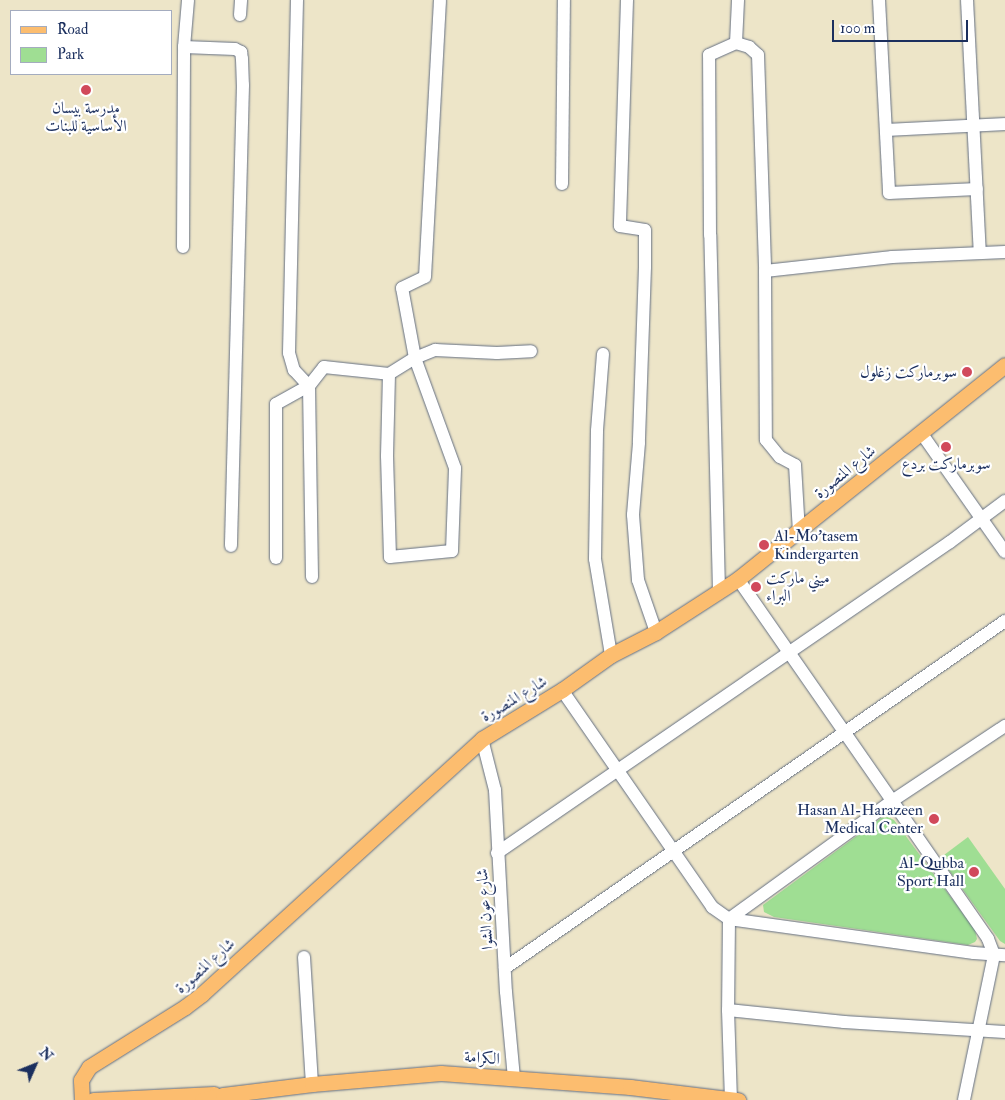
<!DOCTYPE html>
<html>
<head>
<meta charset="utf-8">
<style>
	body { margin:0 }
	#map { position:relative; width:1005px; height:1100px; overflow:hidden; background:#ede5c8; font-family:"IM FELL Double Pica",Amiri,serif }
	div>[style] { position:absolute }
	.green>* { inset:0; background:#9fde93 }
	.roads { filter:drop-shadow(0 0 1px #646f83) drop-shadow(0 0 1px #646f83) }
	.minor>* { height:12px; margin:-6px; padding:0 6px; transform-origin:6px; border-radius:6px; background:#fff }
	.major>* { height:15px; margin:-7.5px; padding:0 7.5px; transform-origin:7.5px; border-radius:7.5px; background:#fcbd6f }
	.dots>* { width:14px; height:14px; translate:-50% -50%; box-sizing:border-box; border:2px solid #fff; border-radius:50% }
	span { translate:-50% -50%; white-space:nowrap; text-align:center; line-height:1.15; -webkit-text-stroke:4.5px #fff; paint-order:stroke }
	.poi-label { font-size:16px; color:#1b2f5e }
	.right { translate:-100% -50%; text-align:right }
	.left { translate:0 -50%; text-align:left }
	.street-label { font-size:16px; color:#1b2f5e }
	.legend { position:absolute; left:10px; top:10px; width:162px; height:65px; box-sizing:border-box; background:#fff; border:1px solid #a4acbf; margin:0; padding:6px 9px; list-style:none; font-size:15px; color:#1b2f5e }
	.legend li { display:flex; align-items:center; gap:10px; height:25px }
	.legend b { width:25px; border:1px solid #a4acbf }
	.north { position:absolute; left:10px; top:1040px; width:50px; height:50px; -webkit-text-stroke:4px #fff; paint-order:stroke; rotate:46deg; font-size:14px; font-weight:700; line-height:20px; text-align:center; color:#1b2f5e }
	.north::after { content:''; display:block; margin:auto; width:18px; height:22px; background:#1b2f5e; clip-path:polygon(50% 0,100% 100%,50% 72%,0 100%) }
	.scale { position:absolute; left:832px; top:20px; width:136px; height:22px; box-sizing:border-box; border:2px solid #1b2f5e; border-top:0; padding-left:6px; font-size:15px; line-height:18px; white-space:nowrap; color:#1b2f5e; -webkit-text-stroke:4px #fff; paint-order:stroke }
</style>
</head>
<body>
<div id="map">
	<div class="green">
		<div style="clip-path:polygon(888px 817px,894px 820px,975px 930px,977px 939px,975px 942px,968px 945px,774px 917px,764px 912px,763px 905px,767px 902px,881px 818px)"></div>
		<div style="clip-path:polygon(968px 837px,1005px 889px,1005px 944px,1000px 941px,940px 858px)"></div>
	</div>
	<div class="roads">
		<div class="minor">
			<div style="left:297px;top:0;width:353px;rotate:91.3deg"></div>
			<div style="left:289px;top:353px;width:18px;rotate:74deg"></div>
			<div style="left:294px;top:370px;width:22px;rotate:47deg"></div>
			<div style="left:309px;top:386px;width:191px;rotate:89.1deg"></div>
			<div style="left:627px;top:0;width:226px;rotate:91.8deg"></div>
			<div style="left:620px;top:226px;width:25px;rotate:9deg"></div>
			<div style="left:645px;top:230px;width:37px;rotate:90deg"></div>
			<div style="left:645px;top:267px;width:176px;rotate:92deg"></div>
			<div style="left:639px;top:443px;width:72px;rotate:94.8deg"></div>
			<div style="left:633px;top:515px;width:65px;rotate:85.6deg"></div>
			<div style="left:638px;top:580px;width:55px;rotate:70.9deg"></div>
			<div style="left:879px;top:0;width:193px;rotate:87deg"></div>
			<div style="left:889px;top:193px;width:88px;rotate:-2.6deg"></div>
			<div style="left:967px;top:0;width:253px;rotate:87.1deg"></div>
			<div style="left:240px;top:15px;width:15px;rotate:-86deg"></div>
			<div style="left:736px;top:43px;width:14px;rotate:17deg"></div>
			<div style="left:749px;top:47px;width:12px;rotate:42deg"></div>
			<div style="left:758px;top:55px;width:216px;rotate:88.1deg"></div>
			<div style="left:765px;top:271px;width:169px;rotate:89.7deg"></div>
			<div style="left:766px;top:440px;width:22px;rotate:51deg"></div>
			<div style="left:780px;top:457px;width:17px;rotate:28deg"></div>
			<div style="left:795px;top:465px;width:67px;rotate:86.6deg"></div>
			<div style="left:184px;top:47px;width:51px;rotate:2.2deg"></div>
			<div style="left:235px;top:49px;width:7px;rotate:27deg"></div>
			<div style="left:241px;top:52px;width:7px;rotate:82deg"></div>
			<div style="left:242px;top:59px;width:26px;rotate:88deg"></div>
			<div style="left:243px;top:85px;width:461px;rotate:91.5deg"></div>
			<div style="left:887px;top:130px;width:118px;rotate:-2.9deg"></div>
			<div style="left:562px;top:184px;width:184px;rotate:-89.4deg"></div>
			<div style="left:183px;top:247px;width:200px;rotate:-89.7deg"></div>
			<div style="left:184px;top:47px;width:47px;rotate:-85.1deg"></div>
			<div style="left:765px;top:271px;width:128px;rotate:-6.3deg"></div>
			<div style="left:892px;top:257px;width:113px;rotate:-2.5deg"></div>
			<div style="left:603px;top:354px;width:77px;rotate:94.5deg"></div>
			<div style="left:597px;top:431px;width:128px;rotate:90.9deg"></div>
			<div style="left:595px;top:559px;width:97px;rotate:80.5deg"></div>
			<div style="left:389px;top:374px;width:82px;rotate:91.4deg"></div>
			<div style="left:387px;top:456px;width:101px;rotate:88.3deg"></div>
			<div style="left:390px;top:557px;width:62px;rotate:-5.5deg"></div>
			<div style="left:452px;top:551px;width:83px;rotate:-87.9deg"></div>
			<div style="left:455px;top:468px;width:117px;rotate:-110deg"></div>
			<div style="left:415px;top:358px;width:71px;rotate:-100.5deg"></div>
			<div style="left:402px;top:288px;width:25px;rotate:-26deg"></div>
			<div style="left:425px;top:277px;width:277px;rotate:-86.9deg"></div>
			<div style="left:922px;top:434px;width:144px;rotate:54.9deg"></div>
			<div style="left:276px;top:558px;width:154px;rotate:-90deg"></div>
			<div style="left:276px;top:404px;width:38px;rotate:-29deg"></div>
			<div style="left:309px;top:386px;width:24px;rotate:-52deg"></div>
			<div style="left:324px;top:367px;width:65px;rotate:6.1deg"></div>
			<div style="left:389px;top:374px;width:31px;rotate:-32deg"></div>
			<div style="left:415px;top:358px;width:22px;rotate:-22deg"></div>
			<div style="left:435px;top:350px;width:62px;rotate:2.8deg"></div>
			<div style="left:497px;top:353px;width:34px;rotate:-3deg"></div>
			<div style="left:738px;top:579px;width:438px;rotate:55.2deg"></div>
			<div style="left:988px;top:939px;width:17px;rotate:69deg"></div>
			<div style="left:994px;top:955px;width:148px;rotate:101.7deg"></div>
			<div style="left:719px;top:591px;width:356px;rotate:-91.4deg"></div>
			<div style="left:710px;top:235px;width:180px;rotate:-90.3deg"></div>
			<div style="left:709px;top:55px;width:30px;rotate:-24deg"></div>
			<div style="left:736px;top:43px;width:43px;rotate:-87.3deg"></div>
			<div style="left:562px;top:690px;width:264px;rotate:55.3deg"></div>
			<div style="left:712px;top:907px;width:21px;rotate:35deg"></div>
			<div style="left:729px;top:919px;width:247px;rotate:7.9deg"></div>
			<div style="left:974px;top:953px;width:31px;rotate:4deg"></div>
			<div style="left:482px;top:739px;width:53px;rotate:75.7deg"></div>
			<div style="left:495px;top:790px;width:202px;rotate:86.9deg"></div>
			<div style="left:506px;top:992px;width:86px;rotate:84.7deg"></div>
			<div style="left:497px;top:853px;width:549px;rotate:-34.47deg"></div>
			<div style="left:950px;top:542px;width:69px;rotate:-36.7deg"></div>
			<div style="left:729px;top:919px;width:201px;rotate:-35.9deg"></div>
			<div style="left:892px;top:801px;width:136px;rotate:-33.6deg"></div>
			<div style="left:729px;top:919px;width:91px;rotate:90.6deg"></div>
			<div style="left:728px;top:1010px;width:89px;rotate:88.1deg"></div>
			<div style="left:304px;top:957px;width:127px;rotate:86.4deg"></div>
			<div style="left:505px;top:968px;width:609px;rotate:-34.76deg"></div>
			<div style="left:728px;top:1010px;width:117px;rotate:5.9deg"></div>
			<div style="left:844px;top:1022px;width:161px;rotate:3.6deg"></div>
		</div>
		<div class="major">
			<div style="left:82px;top:1100px;width:20px;rotate:-93deg"></div>
			<div style="left:81px;top:1080px;width:15px;rotate:-58deg"></div>
			<div style="left:89px;top:1067px;width:113px;rotate:-32deg"></div>
			<div style="left:185px;top:1007px;width:21px;rotate:-37deg"></div>
			<div style="left:202px;top:994px;width:379px;rotate:-42.3deg"></div>
			<div style="left:482px;top:739px;width:94px;rotate:-31.5deg"></div>
			<div style="left:562px;top:690px;width:60px;rotate:-35.5deg"></div>
			<div style="left:611px;top:655px;width:51px;rotate:-27.1deg"></div>
			<div style="left:656px;top:632px;width:98px;rotate:-32.9deg"></div>
			<div style="left:738px;top:579px;width:342px;rotate:-38.7deg"></div>
			<div style="left:93px;top:1100px;width:121px;rotate:-2.8deg"></div>
			<div style="left:202px;top:1100px;width:22px;rotate:-13deg"></div>
			<div style="left:223px;top:1095px;width:90px;rotate:-7deg"></div>
			<div style="left:312px;top:1084px;width:129px;rotate:-4.9deg"></div>
			<div style="left:441px;top:1073px;width:190px;rotate:4.2deg"></div>
			<div style="left:630px;top:1087px;width:109px;rotate:6.9deg"></div>
		</div>
	</div>
	<div class="dots">
		<div style="left:86px;top:90px;background:#d1495b"></div>
		<div style="left:967px;top:372px;background:#d1495b"></div>
		<div style="left:946px;top:447px;background:#d1495b"></div>
		<div style="left:764px;top:545px;background:#d1495b"></div>
		<div style="left:756px;top:587px;background:#d1495b"></div>
		<div style="left:934px;top:819px;background:#d1495b"></div>
		<div style="left:974px;top:872px;background:#d1495b"></div>
	</div>
	<div class="poi-label">
		<span style="left:86px;top:117px">مدرسة بيسان<br>الأساسية للبنات</span>
		<span class="right" style="left:957px;top:372px">سوبرماركت زغلول</span>
		<span style="left:946px;top:464px">سوبرماركت بردع</span>
		<span class="left" style="left:774px;top:545px">Al-Mo'tasem<br>Kindergarten</span>
		<span class="left" style="left:766px;top:587px">ميني ماركت<br>البراء</span>
		<span class="right" style="left:923px;top:819px">Hasan Al-Harazeen<br>Medical Center</span>
		<span class="right" style="left:964px;top:872px">Al-Qubba<br>Sport Hall</span>
	</div>
	<div class="street-label">
		<span style="left:845px;top:472px;rotate:-39deg">شارع المنصورة</span>
		<span style="left:514px;top:699px;rotate:-31deg">شارع المنصورة</span>
		<span style="left:485px;top:909px;rotate:-94deg">شارع عون الشوا</span>
		<span style="left:205px;top:966px;rotate:-42deg">شارع المنصورة</span>
		<span style="left:482px;top:1058px;rotate:4deg">الكرامة</span>
	</div>
	<ul class="legend">
	<li><b style="height:6px;background:#fcbd6f"></b>Road</li>
	<li><b style="height:14px;background:#9fde93"></b>Park</li>
	</ul>
	<div class="north">N</div>
	<div class="scale">100 m</div>
</div>
</body>
</html>
